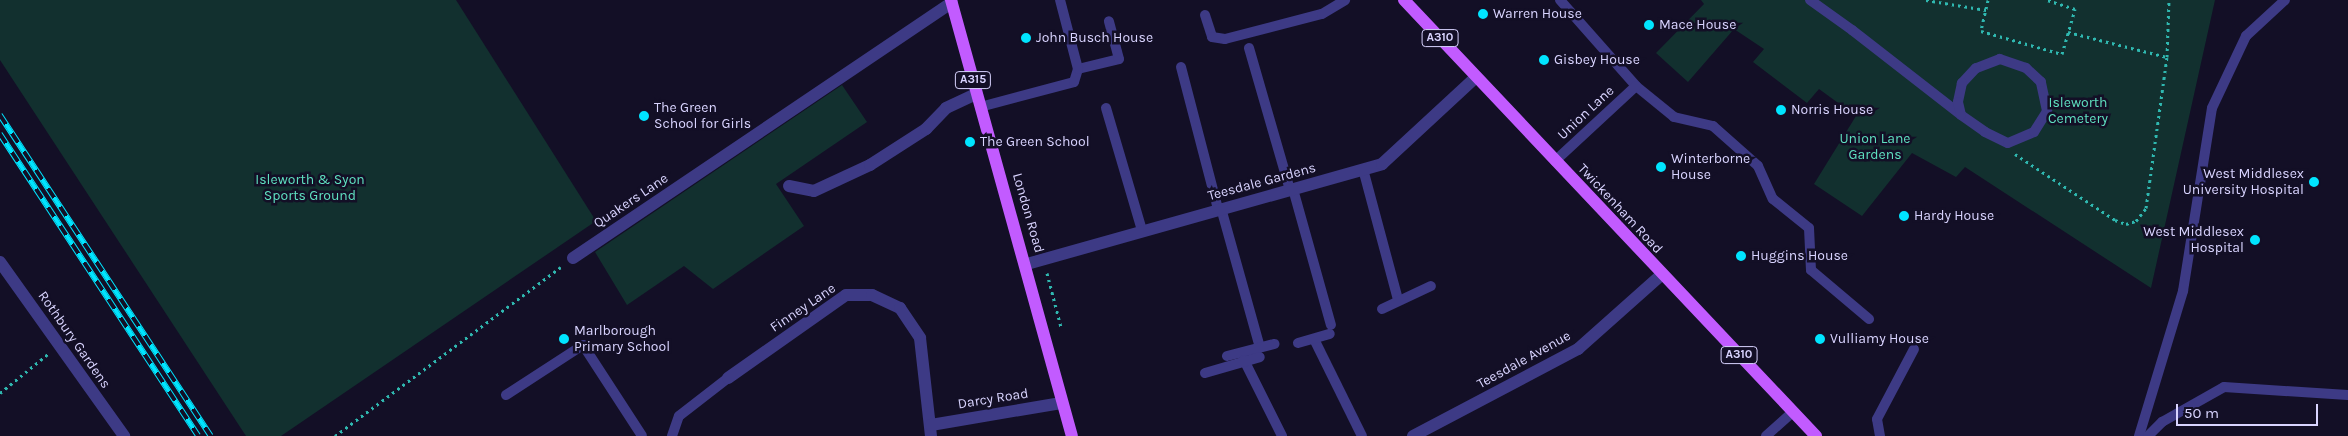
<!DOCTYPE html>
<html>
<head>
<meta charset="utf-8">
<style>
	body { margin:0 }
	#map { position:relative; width:2348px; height:436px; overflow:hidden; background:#130f26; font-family:Karla,sans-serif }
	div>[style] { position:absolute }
	.green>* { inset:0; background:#12302f }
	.path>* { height:3px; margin-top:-1.5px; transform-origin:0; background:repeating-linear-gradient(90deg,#2fb8b0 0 2.5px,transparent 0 6.5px) }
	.service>* { height:10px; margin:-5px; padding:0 5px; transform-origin:5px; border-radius:5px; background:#3d3a85 }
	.minor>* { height:12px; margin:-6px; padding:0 6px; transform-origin:6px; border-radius:6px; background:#3d3a85 }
	.primary>* { height:12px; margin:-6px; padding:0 6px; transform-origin:6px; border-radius:6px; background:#c25bff }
	.rail>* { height:5.5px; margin-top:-2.75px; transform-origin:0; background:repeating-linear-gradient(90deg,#130f26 0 11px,#00e5ff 0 22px); box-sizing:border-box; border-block:1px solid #00e5ff }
	.dots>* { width:14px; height:14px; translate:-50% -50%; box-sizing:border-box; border:2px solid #130f26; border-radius:50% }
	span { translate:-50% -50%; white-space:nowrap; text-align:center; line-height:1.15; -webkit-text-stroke:5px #130f26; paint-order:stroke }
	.shield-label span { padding:1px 4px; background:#130f26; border:1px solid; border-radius:4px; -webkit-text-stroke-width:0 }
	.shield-label { font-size:12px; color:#d9d4ff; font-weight:700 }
	.poi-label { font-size:14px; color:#d9d4ff }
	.left { translate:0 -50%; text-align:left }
	.right { translate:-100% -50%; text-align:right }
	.park-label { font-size:14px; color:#5fe0c0 }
	.street-label { font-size:14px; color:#d9d4ff }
	.scale { position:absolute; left:2176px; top:404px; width:142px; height:22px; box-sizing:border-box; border:2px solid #d9d4ff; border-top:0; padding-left:6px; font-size:15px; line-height:18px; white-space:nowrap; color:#d9d4ff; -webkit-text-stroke:4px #130f26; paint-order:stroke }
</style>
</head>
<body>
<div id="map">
	<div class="green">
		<div style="clip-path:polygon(0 0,456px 0,596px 221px,281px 436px,246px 436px,0 60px)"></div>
		<div style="clip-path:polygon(1701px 0,2215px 0,2151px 288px,1965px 167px,1956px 177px,1912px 153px,1862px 216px,1814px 184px,1856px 116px,1819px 89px,1807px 103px,1753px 62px,1764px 49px,1734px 29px,1688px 82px,1656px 53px,1704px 4px)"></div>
		<div style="clip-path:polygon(842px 85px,867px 122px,776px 184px,804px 226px,713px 289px,684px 266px,627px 305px,595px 252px)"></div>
	</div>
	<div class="path">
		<div style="left:1926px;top:0;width:61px;rotate:9.5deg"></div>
		<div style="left:1988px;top:0;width:32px;rotate:103deg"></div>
		<div style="left:1981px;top:31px;width:84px;rotate:15.9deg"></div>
		<div style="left:2062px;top:54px;width:47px;rotate:-73.9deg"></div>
		<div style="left:2075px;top:9px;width:29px;rotate:-162deg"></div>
		<div style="left:2068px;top:32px;width:102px;rotate:14.2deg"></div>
		<div style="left:2015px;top:154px;width:120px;rotate:33.4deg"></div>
		<div style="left:2115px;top:220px;width:12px;rotate:20deg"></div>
		<div style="left:2126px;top:224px;width:10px;rotate:-17deg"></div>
		<div style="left:2136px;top:221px;width:16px;rotate:-52deg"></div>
		<div style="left:2146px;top:208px;width:152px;rotate:-82.1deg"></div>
		<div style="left:2167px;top:57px;width:57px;rotate:-88deg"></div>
		<div style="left:1047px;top:273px;width:56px;rotate:75.5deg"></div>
		<div style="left:0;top:393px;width:62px;rotate:-39.1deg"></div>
		<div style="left:335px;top:436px;width:282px;rotate:-36.8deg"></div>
	</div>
	<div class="service">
		<div style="left:1560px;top:0;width:115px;rotate:48.5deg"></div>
		<div style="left:1636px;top:86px;width:49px;rotate:39.2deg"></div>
		<div style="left:1674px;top:117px;width:40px;rotate:13deg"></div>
		<div style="left:1713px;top:126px;width:60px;rotate:41.6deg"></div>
		<div style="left:1758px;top:166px;width:36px;rotate:66deg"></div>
		<div style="left:1773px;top:199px;width:46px;rotate:38.9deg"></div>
		<div style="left:1809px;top:228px;width:42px;rotate:87.3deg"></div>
		<div style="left:1811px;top:270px;width:76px;rotate:40.2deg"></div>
		<div style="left:1810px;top:0;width:52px;rotate:35.5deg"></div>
		<div style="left:1852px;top:30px;width:138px;rotate:37.9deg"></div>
		<div style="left:1961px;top:115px;width:29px;rotate:35deg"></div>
		<div style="left:1985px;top:132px;width:25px;rotate:26deg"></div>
		<div style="left:2008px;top:143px;width:28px;rotate:-23deg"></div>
		<div style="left:2034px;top:132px;width:25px;rotate:-58deg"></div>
		<div style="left:2047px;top:111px;width:30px;rotate:-102deg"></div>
		<div style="left:2041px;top:82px;width:21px;rotate:-137deg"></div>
		<div style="left:2026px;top:68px;width:28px;rotate:-161deg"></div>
		<div style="left:2000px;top:59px;width:26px;rotate:159deg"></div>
		<div style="left:1976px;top:68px;width:21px;rotate:133deg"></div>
		<div style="left:1962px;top:83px;width:19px;rotate:102deg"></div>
		<div style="left:1958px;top:102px;width:13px;rotate:77deg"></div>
		<div style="left:1205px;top:15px;width:23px;rotate:72deg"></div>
		<div style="left:1212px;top:37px;width:13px;rotate:9deg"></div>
		<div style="left:1225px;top:39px;width:100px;rotate:-14.5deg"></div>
		<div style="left:1322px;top:14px;width:27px;rotate:-31deg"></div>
		<div style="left:1249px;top:48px;width:148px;rotate:73.9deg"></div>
		<div style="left:1181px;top:67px;width:147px;rotate:75.4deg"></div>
		<div style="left:1078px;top:69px;width:42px;rotate:-13.7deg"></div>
		<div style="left:1119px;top:59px;width:39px;rotate:-105deg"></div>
		<div style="left:980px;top:107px;width:97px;rotate:-14.9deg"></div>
		<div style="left:1074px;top:82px;width:14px;rotate:-73deg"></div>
		<div style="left:1078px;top:69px;width:71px;rotate:-104.6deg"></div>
		<div style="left:1106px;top:108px;width:127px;rotate:73.6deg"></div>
		<div style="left:1555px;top:161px;width:110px;rotate:-42.8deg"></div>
		<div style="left:1363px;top:169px;width:136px;rotate:75deg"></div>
		<div style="left:1293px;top:189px;width:141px;rotate:74.4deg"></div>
		<div style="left:1221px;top:208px;width:145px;rotate:74.4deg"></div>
		<div style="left:1382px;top:309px;width:54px;rotate:-25.1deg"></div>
		<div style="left:1314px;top:339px;width:108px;rotate:63.7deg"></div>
		<div style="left:1298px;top:343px;width:33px;rotate:-16deg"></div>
		<div style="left:1227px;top:356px;width:49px;rotate:-14.3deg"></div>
		<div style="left:1244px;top:360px;width:85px;rotate:63.4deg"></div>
		<div style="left:1205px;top:373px;width:57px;rotate:-16.2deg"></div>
		<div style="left:506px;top:395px;width:92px;rotate:-33deg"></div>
		<div style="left:583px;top:345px;width:108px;rotate:57deg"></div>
		<div style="left:672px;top:436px;width:21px;rotate:-71deg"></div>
		<div style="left:679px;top:416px;width:62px;rotate:-37.8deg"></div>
		<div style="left:1766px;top:436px;width:36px;rotate:-42deg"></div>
		<div style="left:1880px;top:436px;width:17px;rotate:-100deg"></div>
		<div style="left:1877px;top:419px;width:79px;rotate:-62.1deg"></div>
		<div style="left:2139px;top:436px;width:152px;rotate:-73.1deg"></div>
		<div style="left:2183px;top:291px;width:185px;rotate:-81deg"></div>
		<div style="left:2212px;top:108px;width:80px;rotate:-64.7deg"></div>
		<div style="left:2246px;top:36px;width:53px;rotate:-42.7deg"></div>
		<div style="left:2148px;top:436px;width:20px;rotate:-45deg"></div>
		<div style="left:2162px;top:422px;width:71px;rotate:-29.4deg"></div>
		<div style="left:2224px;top:387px;width:124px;rotate:3.7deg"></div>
	</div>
	<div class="minor">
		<div style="left:789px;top:186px;width:25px;rotate:11deg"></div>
		<div style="left:814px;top:191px;width:62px;rotate:-24.9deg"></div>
		<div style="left:870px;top:165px;width:67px;rotate:-32.7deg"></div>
		<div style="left:926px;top:129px;width:29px;rotate:-46deg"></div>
		<div style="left:946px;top:108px;width:33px;rotate:-25deg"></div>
		<div style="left:573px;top:258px;width:457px;rotate:-34deg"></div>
		<div style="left:0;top:262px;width:214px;rotate:54.5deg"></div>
		<div style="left:1027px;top:264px;width:369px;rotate:-15.7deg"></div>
		<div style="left:1382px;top:164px;width:128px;rotate:-42.8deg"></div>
		<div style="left:728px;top:378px;width:144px;rotate:-35.1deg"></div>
		<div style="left:846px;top:295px;width:26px"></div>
		<div style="left:872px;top:295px;width:31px;rotate:25deg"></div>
		<div style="left:900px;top:308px;width:36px;rotate:56deg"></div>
		<div style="left:920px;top:338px;width:99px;rotate:83.6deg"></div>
		<div style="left:931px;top:425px;width:132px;rotate:-9.6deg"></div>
		<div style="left:1413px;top:436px;width:187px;rotate:-27.8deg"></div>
		<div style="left:1578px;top:349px;width:111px;rotate:-41.7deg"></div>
	</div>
	<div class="primary">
		<div style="left:951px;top:0;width:452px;rotate:74.5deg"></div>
		<div style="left:1404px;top:0;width:600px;rotate:46.62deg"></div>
	</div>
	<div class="rail">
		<div style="left:0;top:115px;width:384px;rotate:56.7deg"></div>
		<div style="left:0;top:134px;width:361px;rotate:56.7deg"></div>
	</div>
	<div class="dots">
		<div style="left:1483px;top:14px;background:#00e5ff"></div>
		<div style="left:1649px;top:25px;background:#00e5ff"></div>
		<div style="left:1026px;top:38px;background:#00e5ff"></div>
		<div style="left:1544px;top:60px;background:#00e5ff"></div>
		<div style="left:1781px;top:110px;background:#00e5ff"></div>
		<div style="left:644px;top:116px;background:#00e5ff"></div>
		<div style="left:970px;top:142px;background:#00e5ff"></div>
		<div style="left:1661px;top:167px;background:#00e5ff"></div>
		<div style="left:2314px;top:182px;background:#00e5ff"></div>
		<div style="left:1904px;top:216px;background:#00e5ff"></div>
		<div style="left:2255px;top:240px;background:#00e5ff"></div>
		<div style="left:1741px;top:256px;background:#00e5ff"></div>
		<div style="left:564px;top:339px;background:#00e5ff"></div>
		<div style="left:1820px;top:339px;background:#00e5ff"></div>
	</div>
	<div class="shield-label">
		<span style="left:1440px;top:38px">A310</span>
		<span style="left:973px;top:80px">A315</span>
		<span style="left:1739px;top:355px">A310</span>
	</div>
	<div class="poi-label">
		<span class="left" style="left:1493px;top:14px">Warren House</span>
		<span class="left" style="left:1659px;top:25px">Mace House</span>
		<span class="left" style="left:1036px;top:38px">John Busch House</span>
		<span class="left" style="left:1554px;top:60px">Gisbey House</span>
		<span class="left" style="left:654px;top:116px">The Green<br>School for Girls</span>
		<span class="left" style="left:1791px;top:110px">Norris House</span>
		<span class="left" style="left:980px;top:142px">The Green School</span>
		<span class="left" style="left:1671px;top:167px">Winterborne<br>House</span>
		<span class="right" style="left:2304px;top:182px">West Middlesex<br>University Hospital</span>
		<span class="left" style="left:1914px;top:216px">Hardy House</span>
		<span class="right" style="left:2244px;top:240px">West Middlesex<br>Hospital</span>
		<span class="left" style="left:1751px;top:256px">Huggins House</span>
		<span class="left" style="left:574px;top:339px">Marlborough<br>Primary School</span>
		<span class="left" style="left:1830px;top:339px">Vulliamy House</span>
	</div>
	<div class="park-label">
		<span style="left:2078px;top:111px">Isleworth<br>Cemetery</span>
		<span style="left:1875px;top:147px">Union Lane<br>Gardens</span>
		<span style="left:310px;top:188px">Isleworth &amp; Syon<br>Sports Ground</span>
	</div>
	<div class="street-label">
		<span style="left:1586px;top:113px;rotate:-43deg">Union Lane</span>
		<span style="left:1262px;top:182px;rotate:-15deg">Teesdale Gardens</span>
		<span style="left:631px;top:201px;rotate:-34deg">Quakers Lane</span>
		<span style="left:1620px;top:209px;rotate:47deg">Twickenham Road</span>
		<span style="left:1028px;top:213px;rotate:74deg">London Road</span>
		<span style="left:803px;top:308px;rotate:-34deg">Finney Lane</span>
		<span style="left:74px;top:340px;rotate:55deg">Rothbury Gardens</span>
		<span style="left:1524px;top:360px;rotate:-29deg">Teesdale Avenue</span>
		<span style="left:993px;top:399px;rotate:-9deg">Darcy Road</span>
	</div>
	<div class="scale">50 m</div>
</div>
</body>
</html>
